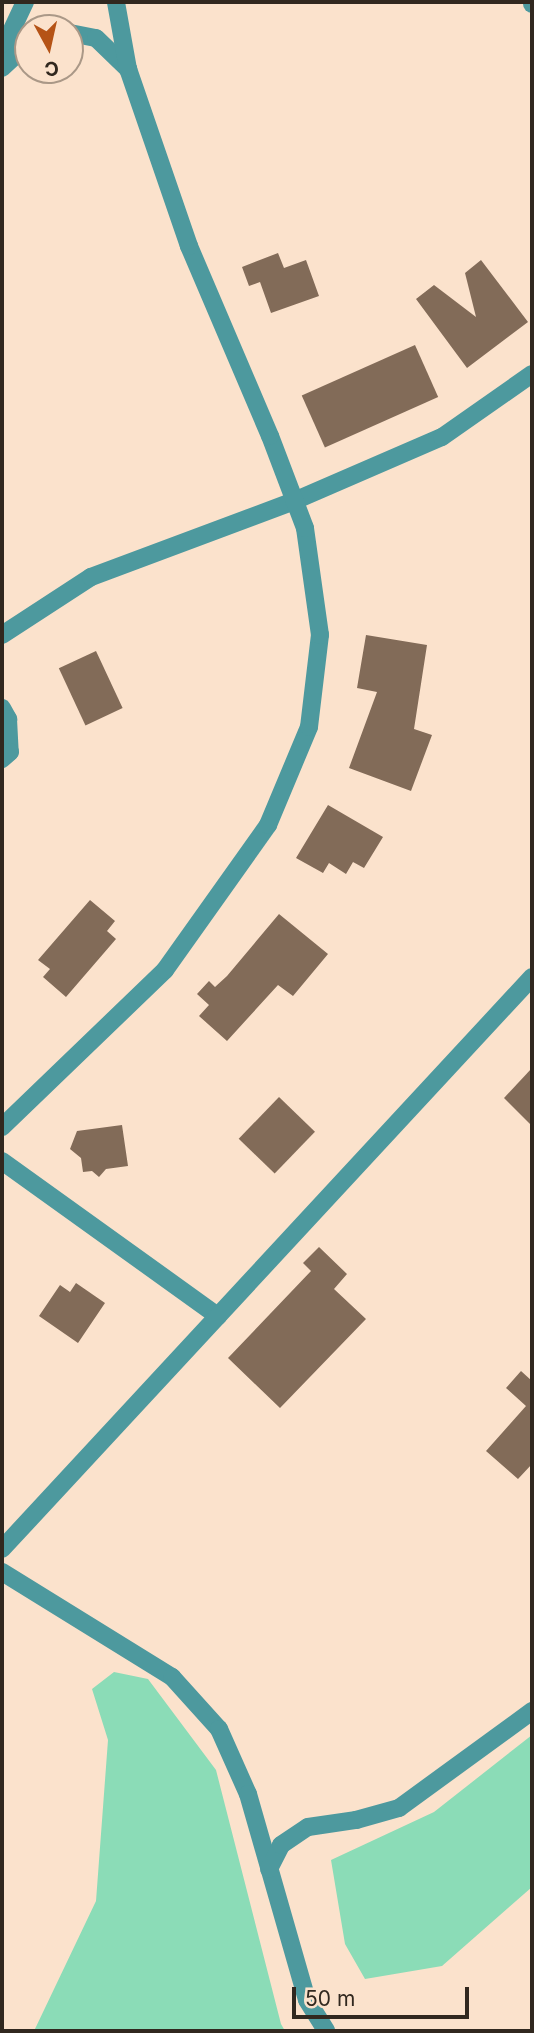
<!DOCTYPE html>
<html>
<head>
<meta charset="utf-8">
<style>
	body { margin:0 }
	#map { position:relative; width:534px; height:2033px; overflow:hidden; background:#fbe2cc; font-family:Inter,sans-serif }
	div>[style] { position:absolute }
	.green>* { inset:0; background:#8bdcb7 }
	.building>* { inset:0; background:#826b58; transform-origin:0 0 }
	.minor>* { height:18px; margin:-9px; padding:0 9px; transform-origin:9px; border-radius:9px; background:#4d999e }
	span { translate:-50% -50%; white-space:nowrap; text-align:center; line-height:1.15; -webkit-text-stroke:7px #fbe2cc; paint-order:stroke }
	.frame { position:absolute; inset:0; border:4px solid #31281f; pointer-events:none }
	.north { position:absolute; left:14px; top:14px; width:70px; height:70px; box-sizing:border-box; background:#fbe2cc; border:2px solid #aa9887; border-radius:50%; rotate:172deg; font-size:19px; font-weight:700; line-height:28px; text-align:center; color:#31281f }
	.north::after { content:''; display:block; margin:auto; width:24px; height:32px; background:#b55316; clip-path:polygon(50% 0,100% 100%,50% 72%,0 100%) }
	.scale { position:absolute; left:292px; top:1987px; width:177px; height:32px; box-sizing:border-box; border:4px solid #31281f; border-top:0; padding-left:9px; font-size:21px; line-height:24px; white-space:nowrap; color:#31281f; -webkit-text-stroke:5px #fbe2cc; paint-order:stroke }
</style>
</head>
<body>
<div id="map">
	<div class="green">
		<div style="clip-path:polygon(114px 1672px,148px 1679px,216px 1770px,281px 2024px,285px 2031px,34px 2031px,96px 1901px,108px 1740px,92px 1689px)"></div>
		<div style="clip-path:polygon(532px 1735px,532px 1887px,442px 1966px,365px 1979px,345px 1944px,331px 1860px,434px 1812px)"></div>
	</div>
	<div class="building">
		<div style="clip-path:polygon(278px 253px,284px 268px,306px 260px,319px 296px,271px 313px,260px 282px,249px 286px,242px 267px)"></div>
		<div style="clip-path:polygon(481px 260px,528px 322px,467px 368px,416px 299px,434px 285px,476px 317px,465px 273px)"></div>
		<div style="left:415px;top:345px;width:57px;height:124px;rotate:66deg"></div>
		<div style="clip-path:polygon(366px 635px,427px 645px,414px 729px,432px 735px,411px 791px,349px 768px,377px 692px,357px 688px)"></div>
		<div style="left:96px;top:651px;width:63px;height:41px;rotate:65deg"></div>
		<div style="clip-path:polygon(328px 805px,383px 837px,364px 868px,353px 862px,346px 874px,329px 863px,323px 873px,296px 858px)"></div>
		<div style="clip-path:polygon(90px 900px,115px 921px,107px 931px,116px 939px,66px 997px,43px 977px,50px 969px,38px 960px)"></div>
		<div style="clip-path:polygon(279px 914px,328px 954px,293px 996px,278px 985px,227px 1041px,199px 1016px,209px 1005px,197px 994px,209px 981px,215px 987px,227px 976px)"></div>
		<div style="clip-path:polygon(532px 1068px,532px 1126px,504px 1098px)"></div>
		<div style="left:279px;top:1097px;width:50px;height:58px;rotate:44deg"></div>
		<div style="clip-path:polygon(122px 1125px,128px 1166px,106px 1169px,99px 1177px,92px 1171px,83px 1172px,81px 1158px,70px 1149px,77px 1131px)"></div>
		<div style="clip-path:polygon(319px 1247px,347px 1274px,334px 1289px,366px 1319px,280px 1408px,228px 1358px,311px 1271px,303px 1263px)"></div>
		<div style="clip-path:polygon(76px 1283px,105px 1303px,78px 1343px,39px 1316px,60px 1285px,70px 1292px)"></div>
		<div style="clip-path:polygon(521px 1371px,532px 1381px,532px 1464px,518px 1479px,486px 1451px,526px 1406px,506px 1388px)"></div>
	</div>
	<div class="minor">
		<div style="left:532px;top:2px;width:2px;rotate:90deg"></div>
		<div style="left:70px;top:33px;width:26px;rotate:11deg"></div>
		<div style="left:96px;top:38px;width:45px;rotate:44.1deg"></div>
		<div style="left:2px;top:51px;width:54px;rotate:-64.9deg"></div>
		<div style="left:2px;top:68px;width:35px;rotate:-43deg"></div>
		<div style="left:2px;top:635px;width:106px;rotate:-33.1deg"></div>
		<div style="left:91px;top:577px;width:217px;rotate:-20.5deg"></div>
		<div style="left:294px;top:501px;width:161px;rotate:-23.4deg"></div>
		<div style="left:442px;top:437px;width:110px;rotate:-35deg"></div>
		<div style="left:2px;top:708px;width:13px;rotate:61deg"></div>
		<div style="left:8px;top:719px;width:33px;rotate:87deg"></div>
		<div style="left:10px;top:752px;width:11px;rotate:139deg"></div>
		<div style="left:2px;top:1127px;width:226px;rotate:-43.9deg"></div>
		<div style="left:165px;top:970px;width:178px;rotate:-54.6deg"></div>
		<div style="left:268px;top:825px;width:106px;rotate:-67.3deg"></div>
		<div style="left:309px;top:727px;width:93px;rotate:-83.2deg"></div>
		<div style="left:320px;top:635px;width:108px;rotate:-98deg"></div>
		<div style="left:305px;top:528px;width:98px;rotate:-110.8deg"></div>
		<div style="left:270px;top:436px;width:207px;rotate:-113.1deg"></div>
		<div style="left:189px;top:246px;width:187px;rotate:-109deg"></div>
		<div style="left:128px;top:69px;width:68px;rotate:-100.2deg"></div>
		<div style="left:2px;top:1161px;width:266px;rotate:35.7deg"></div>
		<div style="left:2px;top:1549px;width:780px;rotate:-47.18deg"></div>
		<div style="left:2px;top:1572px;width:200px;rotate:31.7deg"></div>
		<div style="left:172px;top:1677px;width:70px;rotate:47.9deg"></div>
		<div style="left:219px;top:1729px;width:71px;rotate:66deg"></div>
		<div style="left:248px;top:1794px;width:214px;rotate:74deg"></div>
		<div style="left:307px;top:2000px;width:36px;rotate:58deg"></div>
		<div style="left:269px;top:1869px;width:27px;rotate:-63deg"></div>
		<div style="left:281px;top:1845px;width:32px;rotate:-34deg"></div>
		<div style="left:308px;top:1827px;width:49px;rotate:-8.3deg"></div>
		<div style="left:356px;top:1820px;width:45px;rotate:-15.6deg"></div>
		<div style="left:399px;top:1808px;width:165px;rotate:-36.1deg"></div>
	</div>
	<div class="frame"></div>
	<div class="north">С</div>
	<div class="scale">50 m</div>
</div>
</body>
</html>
